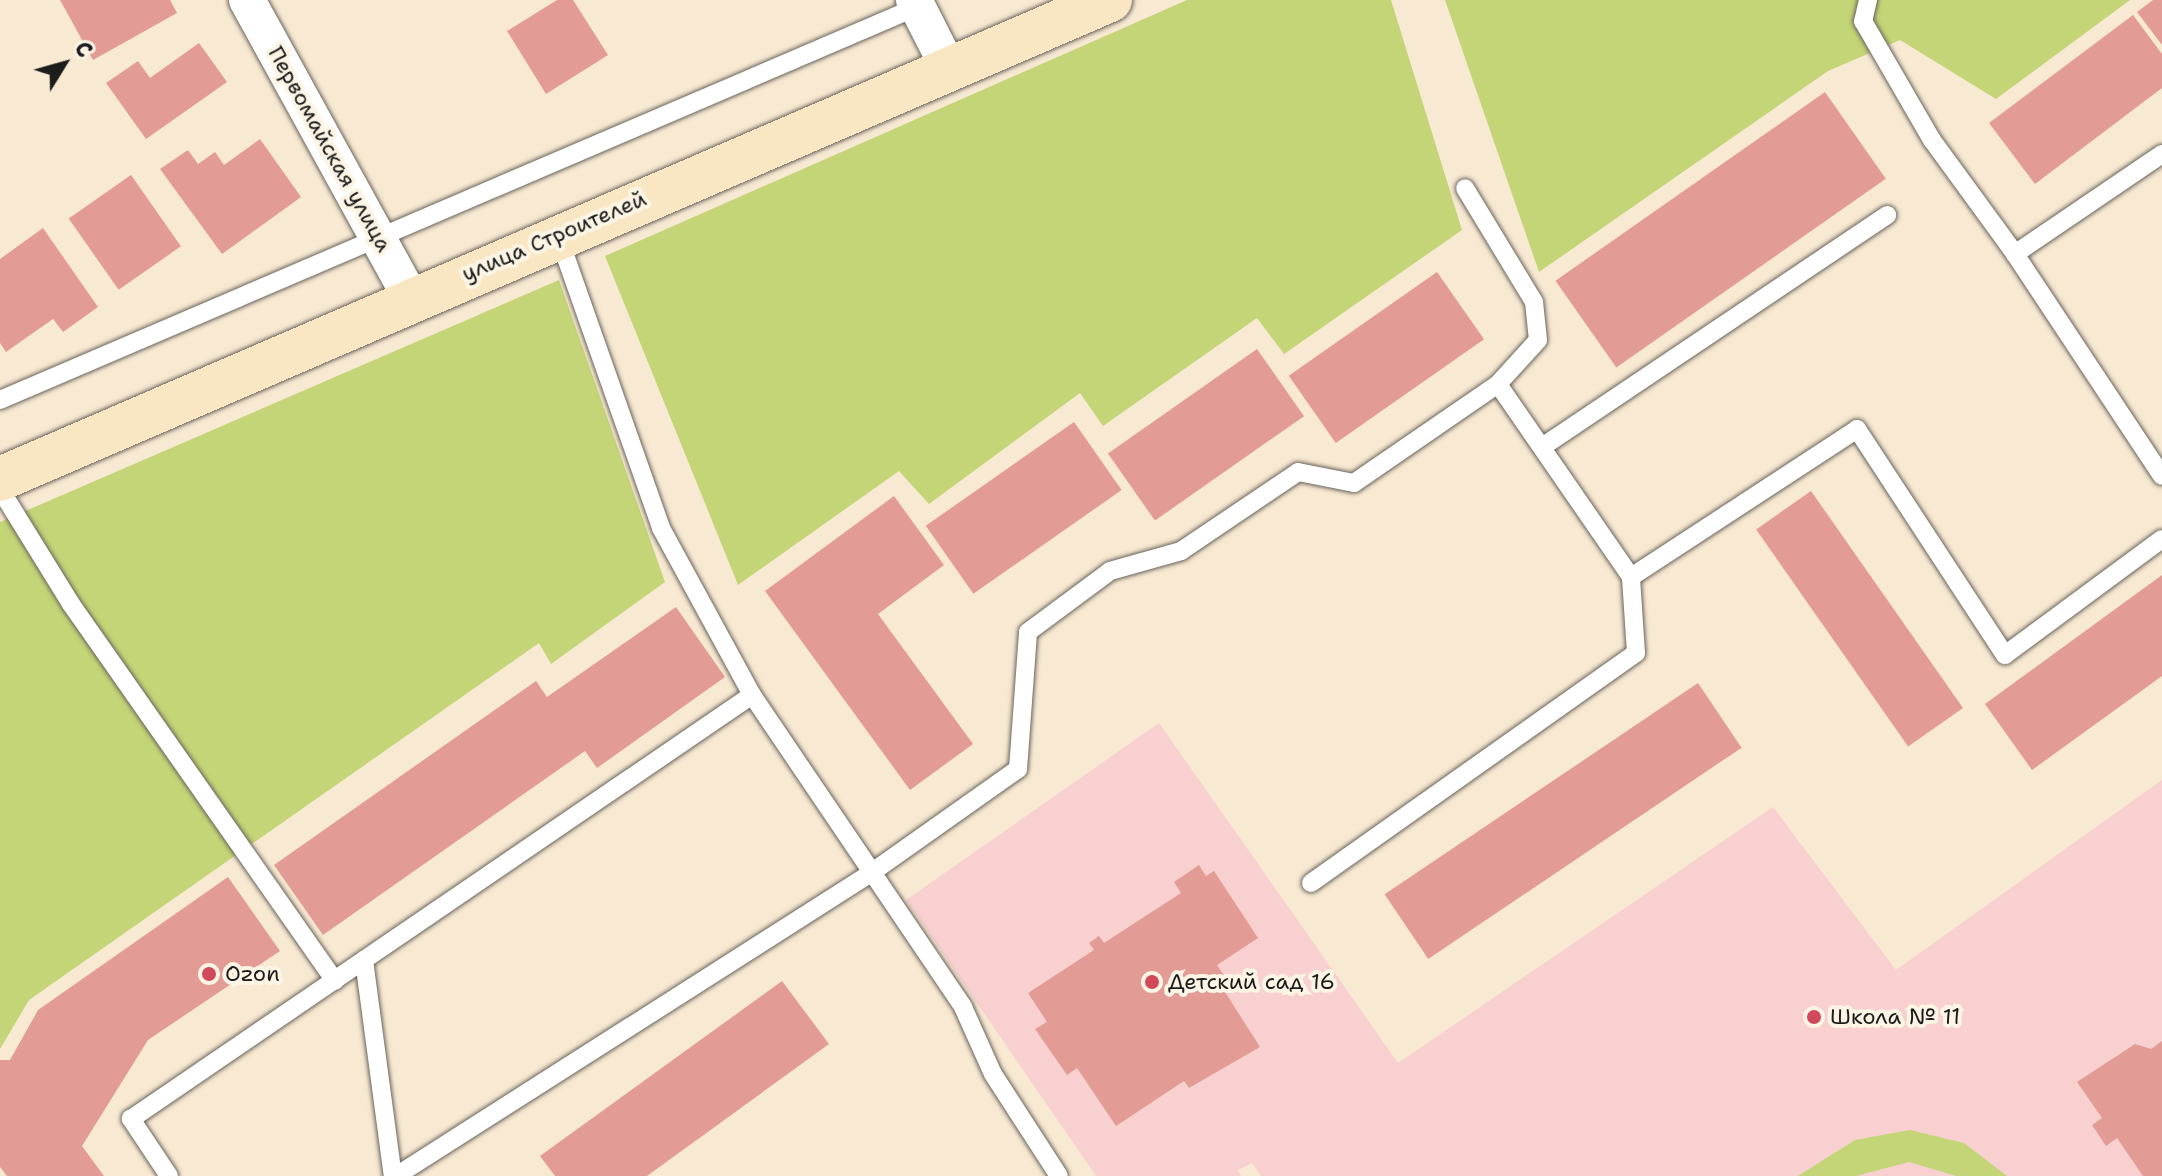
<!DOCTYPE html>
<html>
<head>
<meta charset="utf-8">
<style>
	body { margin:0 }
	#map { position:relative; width:2162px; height:1176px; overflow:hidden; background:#f8e9d2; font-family:"Shantell Sans",sans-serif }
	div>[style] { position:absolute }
	.built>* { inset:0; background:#f7d0cf }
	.green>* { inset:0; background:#c4d577 }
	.building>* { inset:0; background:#e29b95; transform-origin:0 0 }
	.roads { filter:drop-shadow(0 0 2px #69645c) drop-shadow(0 0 2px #69645c) }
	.lane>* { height:18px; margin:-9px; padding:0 9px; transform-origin:9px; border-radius:9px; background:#fff }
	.street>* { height:36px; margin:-18px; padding:0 18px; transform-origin:18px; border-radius:18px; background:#fff }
	.secondary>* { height:44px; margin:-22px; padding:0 22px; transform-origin:22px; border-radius:22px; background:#f9e7c3 }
	.dots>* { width:22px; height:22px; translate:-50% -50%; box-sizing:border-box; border:4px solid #fcf5e5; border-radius:50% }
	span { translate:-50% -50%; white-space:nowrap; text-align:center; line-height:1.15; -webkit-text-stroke:8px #fcf5e5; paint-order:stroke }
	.street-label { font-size:22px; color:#1c1c1c }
	.poi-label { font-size:22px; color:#1c1c1c }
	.left { translate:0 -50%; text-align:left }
	.north { position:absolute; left:24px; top:24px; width:80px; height:80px; -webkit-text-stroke:6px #fcf5e5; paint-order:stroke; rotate:53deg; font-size:22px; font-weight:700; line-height:32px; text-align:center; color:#1c1c1c }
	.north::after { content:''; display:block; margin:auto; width:28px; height:36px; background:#1c1c1c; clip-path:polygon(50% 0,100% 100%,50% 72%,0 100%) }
</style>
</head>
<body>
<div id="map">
	<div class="built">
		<div style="clip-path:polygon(1159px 723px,1398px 1063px,1773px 807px,1896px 970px,2162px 780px,2162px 1176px,1261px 1176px,1252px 1163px,1238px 1170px,1241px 1176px,1096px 1176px,906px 900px)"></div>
	</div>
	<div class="green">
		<div style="clip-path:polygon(1187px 0,1391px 0,1462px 230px,1284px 354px,1257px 318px,1103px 426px,1080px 393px,929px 504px,899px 471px,738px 585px,605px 256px)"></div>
		<div style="clip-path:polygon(1445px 0,2130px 0,1996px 99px,1900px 40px,1828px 71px,1539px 272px)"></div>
		<div style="clip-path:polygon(559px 280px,665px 582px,551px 664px,539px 643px,29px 1000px,0 1049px,0 522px)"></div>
		<div style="clip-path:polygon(1910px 1130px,1964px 1143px,2007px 1176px,1956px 1176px,1909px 1162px,1856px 1176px,1798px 1176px,1855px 1140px)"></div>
	</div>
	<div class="building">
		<div style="clip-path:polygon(60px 0,170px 0,177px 13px,93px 60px)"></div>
		<div style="clip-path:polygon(557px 0,573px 0,608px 55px,546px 94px,507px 31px)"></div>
		<div style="clip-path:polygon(2153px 0,2162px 0,2162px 45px,2137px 12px)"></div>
		<div style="clip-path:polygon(2133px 15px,2162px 54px,2162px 88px,2035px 184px,1989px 123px)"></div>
		<div style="clip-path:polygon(199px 43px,227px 82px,146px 139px,106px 83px,138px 61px,150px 78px)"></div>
		<div style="left:1825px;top:92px;width:106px;height:329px;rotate:55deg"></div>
		<div style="clip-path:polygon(260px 139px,301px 197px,222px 254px,160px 169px,188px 150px,198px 164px,215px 152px,224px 165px)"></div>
		<div style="left:131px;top:175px;width:87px;height:76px;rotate:55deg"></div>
		<div style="clip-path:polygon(43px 228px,98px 307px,63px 332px,53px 319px,6px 352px,0 343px,0 259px)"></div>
		<div style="left:1437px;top:272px;width:82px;height:181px;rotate:55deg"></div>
		<div style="left:1257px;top:349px;width:82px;height:182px;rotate:55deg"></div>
		<div style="left:1074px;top:422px;width:83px;height:181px;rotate:55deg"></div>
		<div style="left:1811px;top:491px;width:265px;height:67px;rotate:55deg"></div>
		<div style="clip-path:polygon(894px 496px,944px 565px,878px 614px,973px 744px,910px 790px,765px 591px)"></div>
		<div style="clip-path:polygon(2162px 575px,2162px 676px,2032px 770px,1985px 704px)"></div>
		<div style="clip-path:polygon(676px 607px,725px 677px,597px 768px,585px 751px,323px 935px,274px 865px,536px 681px,547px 697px)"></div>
		<div style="left:1698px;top:683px;width:78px;height:378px;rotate:56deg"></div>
		<div style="clip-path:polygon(1199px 865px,1206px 876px,1214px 871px,1258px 938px,1217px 965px,1225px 977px,1218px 981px,1260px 1047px,1189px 1088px,1184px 1081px,1116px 1126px,1077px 1068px,1067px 1075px,1035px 1029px,1047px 1022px,1028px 993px,1094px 950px,1089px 943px,1099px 936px,1104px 943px,1181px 893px,1174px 882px)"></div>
		<div style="clip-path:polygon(228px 877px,280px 951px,148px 1040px,82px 1146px,104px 1176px,7px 1176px,0 1167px,0 1060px,10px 1060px,38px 1010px)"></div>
		<div style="clip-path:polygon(782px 981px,829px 1044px,647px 1176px,555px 1176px,540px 1156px)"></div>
		<div style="clip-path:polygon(2162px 1041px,2162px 1176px,2143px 1176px,2117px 1138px,2106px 1146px,2092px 1125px,2102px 1118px,2077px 1082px,2135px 1044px,2151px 1049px)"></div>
	</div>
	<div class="roads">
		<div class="lane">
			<div style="left:1868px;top:0;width:22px;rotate:103deg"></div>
			<div style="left:1863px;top:21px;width:138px;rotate:59.9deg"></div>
			<div style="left:1932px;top:140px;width:141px;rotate:53.9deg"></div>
			<div style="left:2162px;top:154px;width:178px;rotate:145.8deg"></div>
			<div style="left:2015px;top:254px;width:266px;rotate:56.5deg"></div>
			<div style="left:559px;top:238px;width:307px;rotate:70.6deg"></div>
			<div style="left:661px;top:528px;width:190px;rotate:61.4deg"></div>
			<div style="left:752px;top:695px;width:377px;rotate:55.9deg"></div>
			<div style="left:963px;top:1007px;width:73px;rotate:65.9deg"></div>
			<div style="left:993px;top:1074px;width:121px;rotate:57.1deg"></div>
			<div style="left:0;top:400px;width:1005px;rotate:-23.2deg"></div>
			<div style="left:1542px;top:447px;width:416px;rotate:-33.9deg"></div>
			<div style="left:0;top:489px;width:135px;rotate:58.3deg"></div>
			<div style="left:71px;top:604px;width:460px;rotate:55deg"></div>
			<div style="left:1631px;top:577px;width:270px;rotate:-33.2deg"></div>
			<div style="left:1857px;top:429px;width:270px;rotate:56.8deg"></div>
			<div style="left:2005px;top:655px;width:195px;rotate:-36.5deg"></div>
			<div style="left:1311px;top:883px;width:398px;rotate:-35.3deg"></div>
			<div style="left:1636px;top:653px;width:76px;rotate:-93.8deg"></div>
			<div style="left:1631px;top:577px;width:234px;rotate:-124.6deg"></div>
			<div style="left:364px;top:960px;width:218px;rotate:82.4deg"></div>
			<div style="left:169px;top:1176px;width:69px;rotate:-123.7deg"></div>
			<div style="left:131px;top:1119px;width:752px;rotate:-34.32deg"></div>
			<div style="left:396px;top:1176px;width:563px;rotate:-32.53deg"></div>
			<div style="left:871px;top:873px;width:180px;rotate:-35.3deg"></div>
			<div style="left:1018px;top:769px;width:137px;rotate:-85.8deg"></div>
			<div style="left:1028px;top:632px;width:102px;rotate:-36.6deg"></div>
			<div style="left:1110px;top:571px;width:74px;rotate:-15.7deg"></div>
			<div style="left:1181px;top:551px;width:141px;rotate:-34deg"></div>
			<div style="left:1298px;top:472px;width:57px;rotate:11.1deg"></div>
			<div style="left:1354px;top:483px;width:175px;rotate:-34.5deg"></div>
			<div style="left:1498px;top:384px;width:59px;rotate:-47.7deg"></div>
			<div style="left:1538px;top:340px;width:38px;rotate:-96deg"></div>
			<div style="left:1534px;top:302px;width:133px;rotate:-121.2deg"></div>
		</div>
		<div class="street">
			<div style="left:247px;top:0;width:340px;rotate:61.2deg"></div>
			<div style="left:914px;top:0;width:77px;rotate:63.1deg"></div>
		</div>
		<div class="secondary">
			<div style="left:0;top:479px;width:1209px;rotate:-23.34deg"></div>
		</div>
	</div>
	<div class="dots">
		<div style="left:209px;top:974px;background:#d1495b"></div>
		<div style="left:1152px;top:982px;background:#d1495b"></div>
		<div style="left:1814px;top:1017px;background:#d1495b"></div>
	</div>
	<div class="street-label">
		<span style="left:330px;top:149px;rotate:61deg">Первомайская улица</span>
		<span style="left:554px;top:236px;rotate:-23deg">улица Строителей</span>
	</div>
	<div class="poi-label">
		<span class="left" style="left:225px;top:974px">Ozon</span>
		<span class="left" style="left:1168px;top:982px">Детский сад 16</span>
		<span class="left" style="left:1830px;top:1017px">Школа № 11</span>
	</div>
	<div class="north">С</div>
</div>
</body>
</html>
